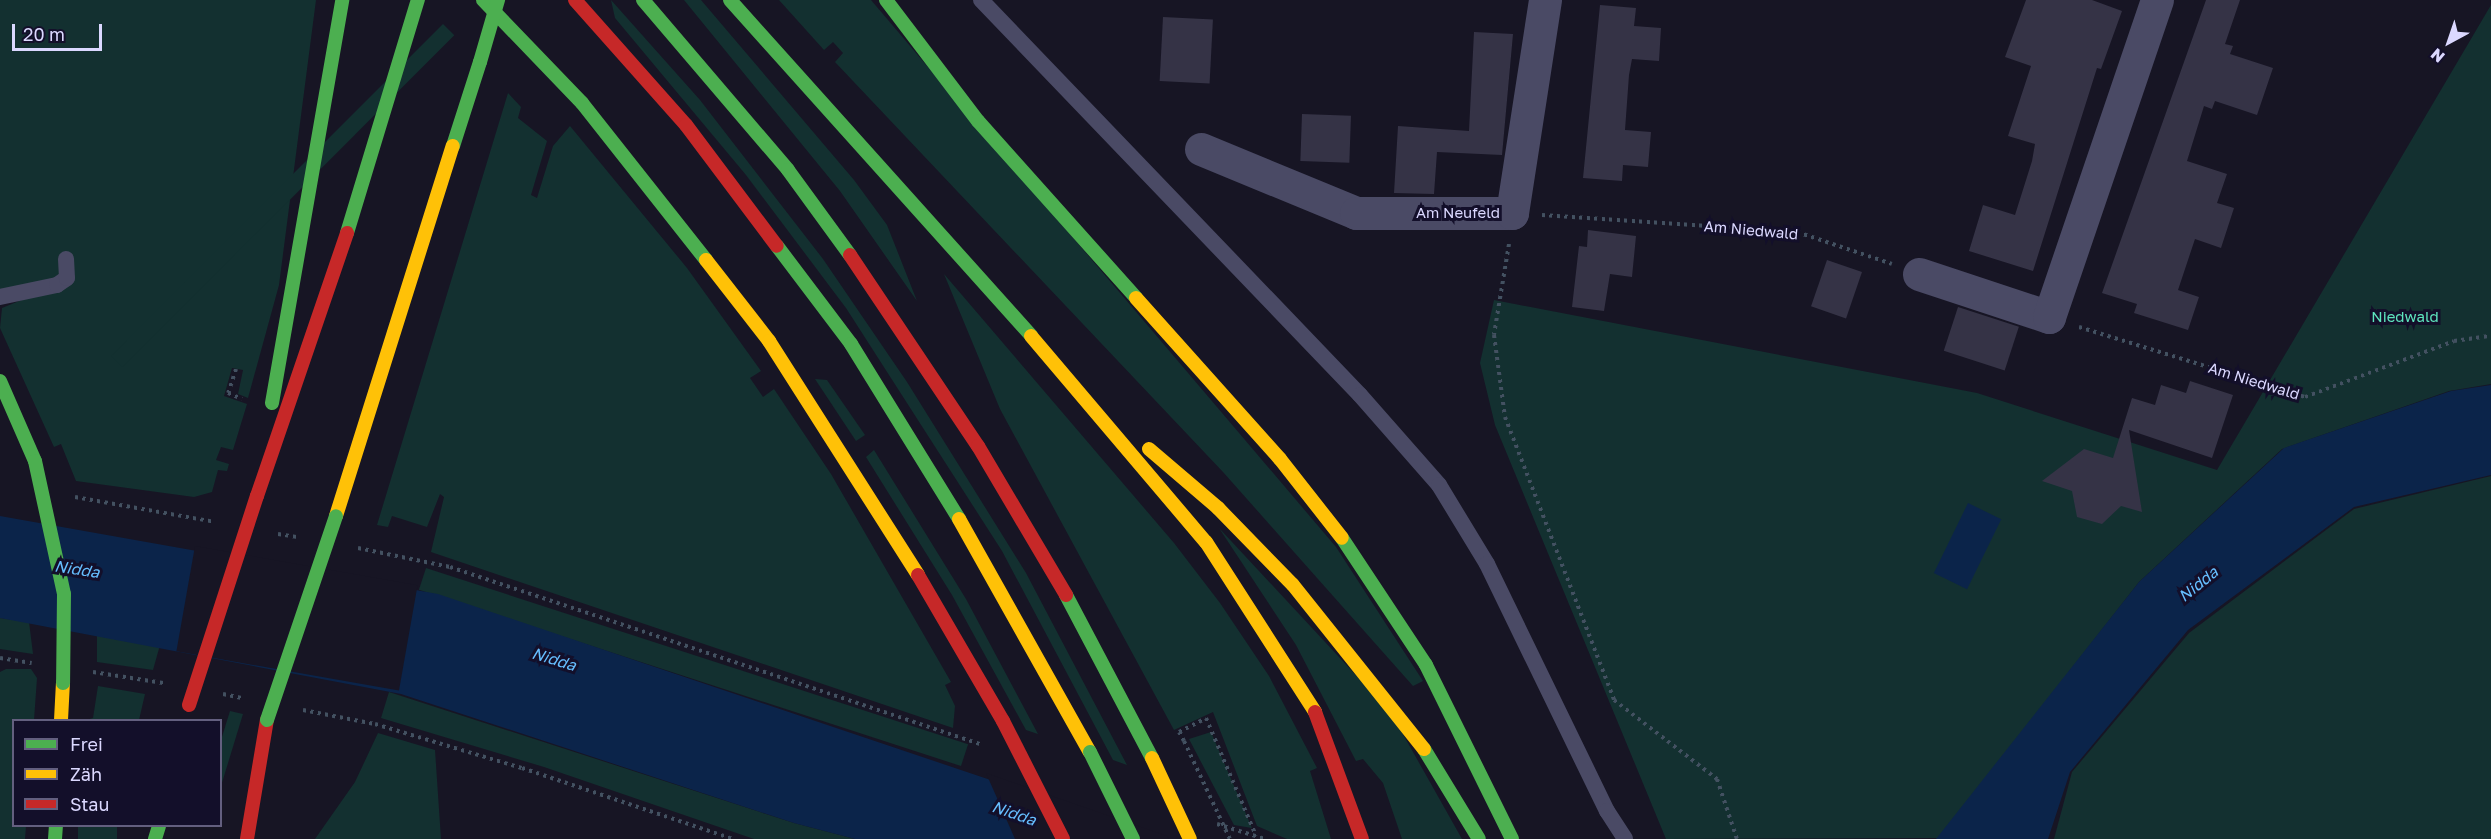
<!DOCTYPE html>
<html>
<head>
<meta charset="utf-8">
<style>
	body { margin:0 }
	#map { position:relative; width:2491px; height:839px; overflow:hidden; background:#171524; font-family:"Golos Text",sans-serif }
	div>[style] { position:absolute }
	.green>* { inset:0; background:#133030; transform-origin:0 0 }
	.water>* { inset:0; background:#0b244a; transform-origin:0 0 }
	.pier>* { inset:0; background:#171524; transform-origin:0 0 }
	.building>* { inset:0; background:#353346; transform-origin:0 0 }
	.path>* { height:4px; margin-top:-2px; transform-origin:0; background:repeating-linear-gradient(90deg,#435161 0 3px,transparent 0 7.5px) }
	.lane>* { height:16px; margin:-8px; padding:0 8px; transform-origin:8px; border-radius:8px; background:#4a4a65 }
	.street>* { height:33px; margin:-16.5px; padding:0 16.5px; transform-origin:16.5px; border-radius:16.5px; background:#4a4a65 }
	.fast>* { height:14px; margin:-7px; padding:0 7px; transform-origin:7px; border-radius:7px; background:#4caf50 }
	.slow>* { height:14px; margin:-7px; padding:0 7px; transform-origin:7px; border-radius:7px; background:#ffc107 }
	.jam>* { height:14px; margin:-7px; padding:0 7px; transform-origin:7px; border-radius:7px; background:#c62828 }
	.path-bridge>* { height:4px; margin-top:-2px; transform-origin:0; background:repeating-linear-gradient(90deg,#435161 0 3px,transparent 0 7.5px) }
	.fast-bridge>* { height:14px; margin:-7px; padding:0 7px; transform-origin:7px; border-radius:7px; background:#4caf50 }
	.slow-bridge>* { height:14px; margin:-7px; padding:0 7px; transform-origin:7px; border-radius:7px; background:#ffc107 }
	.jam-bridge>* { height:14px; margin:-7px; padding:0 7px; transform-origin:7px; border-radius:7px; background:#c62828 }
	span { translate:-50% -50%; white-space:nowrap; text-align:center; line-height:1.15; -webkit-text-stroke:6px #130f2a; paint-order:stroke }
	.street-label { font-size:15px; color:#dbd8ff }
	.park-label { font-size:15px; color:#5ee5be }
	.water-label { font-size:16px; color:#66beff; font-style:italic }
	.legend { position:absolute; left:12px; top:719px; width:210px; height:108px; box-sizing:border-box; background:#130f2a; border:2px solid #635f7f; margin:0; padding:8px 10px; list-style:none; font-size:18px; color:#dbd8ff }
	.legend li { display:flex; align-items:center; gap:12px; height:30px }
	.legend b { width:30px; border:2px solid #635f7f }
	.north { position:absolute; left:2419px; top:12px; width:60px; height:60px; -webkit-text-stroke:4px #130f2a; paint-order:stroke; rotate:220deg; font-size:16px; font-weight:700; line-height:24px; text-align:center; color:#dbd8ff }
	.north::after { content:''; display:block; margin:auto; width:21px; height:27px; background:#dbd8ff; clip-path:polygon(50% 0,100% 100%,50% 72%,0 100%) }
	.scale { position:absolute; left:12px; top:24px; width:90px; height:27px; box-sizing:border-box; border:3px solid #dbd8ff; border-top:0; padding-left:8px; font-size:18px; line-height:21px; white-space:nowrap; color:#dbd8ff; -webkit-text-stroke:4px #130f2a; paint-order:stroke }
</style>
</head>
<body>
<div id="map">
	<div class="green">
		<div style="clip-path:polygon(0 0,316px 0,279px 285px,248px 398px,238px 394px,243px 370px,232px 368px,224px 396px,247px 404px,233px 450px,221px 447px,216px 460px,229px 464px,227px 471px,218px 470px,212px 492px,194px 497px,76px 481px,61px 444px,54px 447px,0 328px,2px 308px,41px 292px,0 289px)"></div>
		<div style="clip-path:polygon(611px 0,700px 100px,823px 259px,907px 382px,1026px 573px,1127px 765px,1113px 760px,1002px 551px,846px 308px,746px 175px,615px 18px)"></div>
		<div style="clip-path:polygon(684px 0,701px 0,854px 180px,887px 225px,917px 301px,840px 191px)"></div>
		<div style="clip-path:polygon(779px 0,871px 0,1336px 547px,1423px 681px,1413px 686px,1223px 472px,835px 62px,843px 53px,833px 42px,824px 50px)"></div>
		<div style="clip-path:polygon(2491px 5px,2491px 384px,2449px 391px,2282px 449px,2139px 582px,1939px 838px,1666px 839px,1495px 425px,1480px 363px,1494px 300px,1977px 393px,2217px 470px)"></div>
		<div style="left:443px;top:24px;width:16px;height:469px;rotate:45deg"></div>
		<div style="clip-path:polygon(508px 93px,521px 107px,518px 118px,547px 141px,531px 195px,537px 198px,553px 146px,570px 126px,687px 268px,761px 371px,750px 378px,763px 397px,774px 389px,831px 474px,951px 682px,945px 685px,955px 706px,953px 728px,431px 552px,444px 497px,440px 494px,427px 527px,392px 516px,388px 527px,377px 525px)"></div>
		<div style="clip-path:polygon(944px 274px,1174px 543px,1220px 603px,1269px 676px,1317px 768px,1310px 771px,1331px 839px,1287px 839px,1257px 826px,1213px 712px,1174px 730px,1000px 409px)"></div>
		<div style="clip-path:polygon(815px 379px,827px 380px,865px 435px,856px 441px)"></div>
		<div style="clip-path:polygon(874px 450px,966px 599px,1038px 734px,1026px 730px,952px 595px,866px 457px)"></div>
		<div style="clip-path:polygon(2491px 476px,2491px 839px,2054px 839px,2072px 772px,2189px 633px,2354px 509px)"></div>
		<div style="clip-path:polygon(1219px 528px,1391px 713px,1462px 839px,1402px 839px,1383px 783px,1363px 759px,1356px 761px,1296px 645px)"></div>
		<div style="left:426px;top:568px;width:570px;height:23px;rotate:18deg"></div>
		<div style="clip-path:polygon(0 618px,29px 622px,33px 654px,0 649px)"></div>
		<div style="clip-path:polygon(97px 635px,160px 645px,153px 670px,97px 662px)"></div>
		<div style="clip-path:polygon(6px 669px,31px 669px,37px 678px,34px 720px,14px 720px,14px 826px,26px 826px,25px 839px,0 839px,0 672px)"></div>
		<div style="clip-path:polygon(98px 686px,145px 694px,139px 720px,86px 720px,93px 718px)"></div>
		<div style="clip-path:polygon(389px 692px,794px 823px,855px 839px,754px 839px,544px 767px,381px 718px)"></div>
		<div style="clip-path:polygon(230px 711px,243px 714px,221px 786px,221px 740px)"></div>
		<div style="clip-path:polygon(1211px 732px,1252px 828px,1234px 825px,1189px 739px)"></div>
		<div style="clip-path:polygon(378px 733px,435px 750px,441px 839px,315px 839px,355px 782px)"></div>
		<div style="left:78px;top:826px;width:39px;height:13px"></div>
	</div>
	<div class="water">
		<div style="clip-path:polygon(2491px 385px,2491px 475px,2354px 507px,2188px 630px,2070px 772px,2048px 839px,1936px 839px,2139px 582px,2284px 448px,2451px 391px)"></div>
		<div style="left:1968px;top:503px;width:37px;height:78px;rotate:26deg"></div>
		<div style="clip-path:polygon(0 516px,438px 594px,1166px 839px,855px 839px,794px 823px,401px 694px,0 618px)"></div>
	</div>
	<div class="pier">
		<div style="left:195px;top:546px;width:226px;height:107px;rotate:10deg"></div>
		<div style="clip-path:polygon(986px 773px,1167px 836px,1169px 839px,1015px 839px)"></div>
	</div>
	<div class="building">
		<div style="clip-path:polygon(2026px 0,2092px 0,2122px 11px,2101px 69px,2097px 68px,2033px 271px,1969px 251px,1983px 205px,2015px 215px,2032px 161px,2035px 144px,2008px 136px,2031px 66px,2005px 57px)"></div>
		<div style="clip-path:polygon(2206px 0,2240px 0,2225px 44px,2233px 46px,2230px 54px,2273px 68px,2257px 115px,2215px 101px,2212px 109px,2204px 106px,2187px 161px,2227px 174px,2217px 203px,2234px 208px,2221px 248px,2195px 239px,2178px 290px,2199px 297px,2188px 330px,2134px 313px,2137px 304px,2102px 293px)"></div>
		<div style="clip-path:polygon(1600px 5px,1636px 8px,1634px 26px,1661px 28px,1659px 61px,1632px 59px,1629px 75px,1625px 130px,1651px 132px,1648px 167px,1623px 165px,1622px 181px,1583px 178px)"></div>
		<div style="left:1163px;top:17px;width:50px;height:64px;rotate:3deg"></div>
		<div style="clip-path:polygon(1474px 32px,1513px 34px,1502px 155px,1437px 152px,1434px 194px,1394px 193px,1398px 126px,1469px 131px)"></div>
		<div style="left:1302px;top:114px;width:49px;height:47px;rotate:2deg"></div>
		<div style="clip-path:polygon(1588px 230px,1636px 236px,1632px 277px,1610px 274px,1604px 311px,1572px 307px,1579px 246px,1587px 247px)"></div>
		<div style="left:1827px;top:260px;width:37px;height:49px;rotate:19deg"></div>
		<div style="left:1958px;top:307px;width:64px;height:46px;rotate:18deg"></div>
		<div style="clip-path:polygon(2190px 381px,2233px 395px,2212px 458px,2129px 430px,2142px 512px,2121px 506px,2102px 524px,2077px 517px,2072px 491px,2042px 481px,2084px 449px,2113px 458px,2132px 398px,2155px 405px,2161px 385px,2186px 393px)"></div>
	</div>
	<div class="path">
		<div style="left:1542px;top:215px;width:256px;rotate:3.8deg"></div>
		<div style="left:1797px;top:232px;width:100px;rotate:18.6deg"></div>
		<div style="left:1509px;top:244px;width:92px;rotate:99.4deg"></div>
		<div style="left:1494px;top:335px;width:83px;rotate:82.4deg"></div>
		<div style="left:1505px;top:417px;width:303px;rotate:68.9deg"></div>
		<div style="left:1614px;top:700px;width:130px;rotate:37.5deg"></div>
		<div style="left:1717px;top:779px;width:63px;rotate:71.6deg"></div>
		<div style="left:2079px;top:327px;width:237px;rotate:17.2deg"></div>
		<div style="left:2305px;top:397px;width:159px;rotate:-20.6deg"></div>
		<div style="left:2454px;top:341px;width:37px;rotate:-8deg"></div>
		<div style="left:236px;top:369px;width:25px;rotate:108deg"></div>
		<div style="left:228px;top:393px;width:15px;rotate:23deg"></div>
		<div style="left:75px;top:497px;width:142px;rotate:10.1deg"></div>
		<div style="left:278px;top:534px;width:20px;rotate:9deg"></div>
		<div style="left:358px;top:548px;width:94px;rotate:11.7deg"></div>
		<div style="left:450px;top:567px;width:559px;rotate:18.47deg"></div>
		<div style="left:0;top:658px;width:32px;rotate:9deg"></div>
		<div style="left:93px;top:672px;width:71px;rotate:8.9deg"></div>
		<div style="left:223px;top:694px;width:19px;rotate:12deg"></div>
		<div style="left:303px;top:710px;width:73px;rotate:11deg"></div>
		<div style="left:375px;top:724px;width:153px;rotate:16.7deg"></div>
		<div style="left:522px;top:768px;width:223px;rotate:18.6deg"></div>
		<div style="left:1184px;top:741px;width:10px;rotate:-119deg"></div>
		<div style="left:1179px;top:732px;width:30px;rotate:-27deg"></div>
		<div style="left:1206px;top:718px;width:128px;rotate:67deg"></div>
		<div style="left:1217px;top:824px;width:50px;rotate:17.4deg"></div>
	</div>
	<div class="lane">
		<div style="left:981px;top:0;width:547px;rotate:46.18deg"></div>
		<div style="left:1360px;top:395px;width:120px;rotate:48.7deg"></div>
		<div style="left:1439px;top:485px;width:92px;rotate:58.7deg"></div>
		<div style="left:1487px;top:564px;width:275px;rotate:64.1deg"></div>
		<div style="left:1607px;top:811px;width:33px;rotate:57deg"></div>
		<div style="left:0;top:297px;width:58px;rotate:-11.9deg"></div>
		<div style="left:57px;top:285px;width:12px;rotate:-35deg"></div>
		<div style="left:67px;top:278px;width:19px;rotate:-93deg"></div>
	</div>
	<div class="street">
		<div style="left:1201px;top:149px;width:168px;rotate:22.4deg"></div>
		<div style="left:1356px;top:213px;width:156px"></div>
		<div style="left:1512px;top:213px;width:216px;rotate:-81.2deg"></div>
		<div style="left:1919px;top:274px;width:137px;rotate:18.3deg"></div>
		<div style="left:2049px;top:317px;width:335px;rotate:-71.2deg"></div>
	</div>
	<div class="fast">
		<div style="left:483px;top:0;width:143px;rotate:46.1deg"></div>
		<div style="left:582px;top:103px;width:200px;rotate:51.7deg"></div>
		<div style="left:643px;top:0;width:223px;rotate:49.5deg"></div>
		<div style="left:788px;top:170px;width:105px;rotate:53.9deg"></div>
		<div style="left:730px;top:0;width:451px;rotate:48.1deg"></div>
		<div style="left:886px;top:0;width:152px;rotate:52.8deg"></div>
		<div style="left:978px;top:121px;width:237px;rotate:48.2deg"></div>
		<div style="left:453px;top:146px;width:88px;rotate:-72.2deg"></div>
		<div style="left:347px;top:233px;width:244px;rotate:-73.1deg"></div>
		<div style="left:777px;top:246px;width:123px;rotate:52.9deg"></div>
		<div style="left:851px;top:344px;width:206px;rotate:58.3deg"></div>
		<div style="left:0;top:381px;width:87px;rotate:66.4deg"></div>
		<div style="left:272px;top:403px;width:409px;rotate:-80.1deg"></div>
		<div style="left:1342px;top:538px;width:152px;rotate:56.5deg"></div>
		<div style="left:1426px;top:665px;width:194px;rotate:63.7deg"></div>
		<div style="left:1066px;top:595px;width:184px;rotate:62.2deg"></div>
		<div style="left:1424px;top:749px;width:105px;rotate:58.6deg"></div>
		<div style="left:55px;top:839px;width:13px;rotate:-86deg"></div>
		<div style="left:155px;top:839px;width:14px;rotate:-73deg"></div>
	</div>
	<div class="slow">
		<div style="left:706px;top:260px;width:103px;rotate:52.1deg"></div>
		<div style="left:769px;top:341px;width:277px;rotate:57.5deg"></div>
		<div style="left:1136px;top:298px;width:216px;rotate:48.2deg"></div>
		<div style="left:1280px;top:459px;width:100px;rotate:51.9deg"></div>
		<div style="left:1031px;top:336px;width:270px;rotate:49.7deg"></div>
		<div style="left:1206px;top:542px;width:202px;rotate:57.3deg"></div>
		<div style="left:1149px;top:449px;width:91px;rotate:40.5deg"></div>
		<div style="left:1218px;top:508px;width:107px;rotate:45.8deg"></div>
		<div style="left:1293px;top:585px;width:210px;rotate:51.4deg"></div>
		<div style="left:336px;top:516px;width:388px;rotate:-72.5deg"></div>
		<div style="left:959px;top:519px;width:267px;rotate:60.7deg"></div>
		<div style="left:61px;top:720px;width:37px;rotate:-87deg"></div>
	</div>
	<div class="jam">
		<div style="left:575px;top:0;width:167px;rotate:48.4deg"></div>
		<div style="left:686px;top:125px;width:151px;rotate:53.1deg"></div>
		<div style="left:850px;top:255px;width:230px;rotate:56.2deg"></div>
		<div style="left:978px;top:446px;width:173px;rotate:59.4deg"></div>
		<div style="left:257px;top:496px;width:278px;rotate:-71.1deg"></div>
		<div style="left:918px;top:575px;width:169px;rotate:59.8deg"></div>
		<div style="left:1315px;top:712px;width:135px;rotate:69.7deg"></div>
		<div style="left:247px;top:839px;width:121px;rotate:-80.5deg"></div>
	</div>
	<div class="path-bridge">
		<div style="left:1184px;top:741px;width:108px;rotate:64.9deg"></div>
	</div>
	<div class="fast-bridge">
		<div style="left:480px;top:62px;width:65px;rotate:-73.8deg"></div>
		<div style="left:35px;top:461px;width:136px;rotate:77.7deg"></div>
		<div style="left:64px;top:594px;width:89px;rotate:90.6deg"></div>
		<div style="left:267px;top:720px;width:215px;rotate:-71.3deg"></div>
		<div style="left:1090px;top:752px;width:97px;rotate:63.7deg"></div>
	</div>
	<div class="slow-bridge">
		<div style="left:1152px;top:758px;width:89px;rotate:64.9deg"></div>
	</div>
	<div class="jam-bridge">
		<div style="left:189px;top:705px;width:220px;rotate:-72deg"></div>
		<div style="left:1003px;top:721px;width:132px;rotate:63deg"></div>
	</div>
	<div class="street-label">
		<span style="left:1458px;top:213px">Am Neufeld</span>
		<span style="left:1751px;top:230px;rotate:5deg">Am Niedwald</span>
		<span style="left:2254px;top:381px;rotate:17deg">Am Niedwald</span>
	</div>
	<div class="park-label">
		<span style="left:2405px;top:317px">Niedwald</span>
	</div>
	<div class="water-label">
		<span style="left:77px;top:569px;rotate:9deg">Nidda</span>
		<span style="left:2198px;top:584px;rotate:-39deg">Nidda</span>
		<span style="left:554px;top:659px;rotate:17deg">Nidda</span>
		<span style="left:1014px;top:813px;rotate:19deg">Nidda</span>
	</div>
	<ul class="legend">
	<li><b style="height:8px;background:#4caf50"></b>Frei</li>
	<li><b style="height:8px;background:#ffc107"></b>Zäh</li>
	<li><b style="height:8px;background:#c62828"></b>Stau</li>
	</ul>
	<div class="north">N</div>
	<div class="scale">20 m</div>
</div>
</body>
</html>
